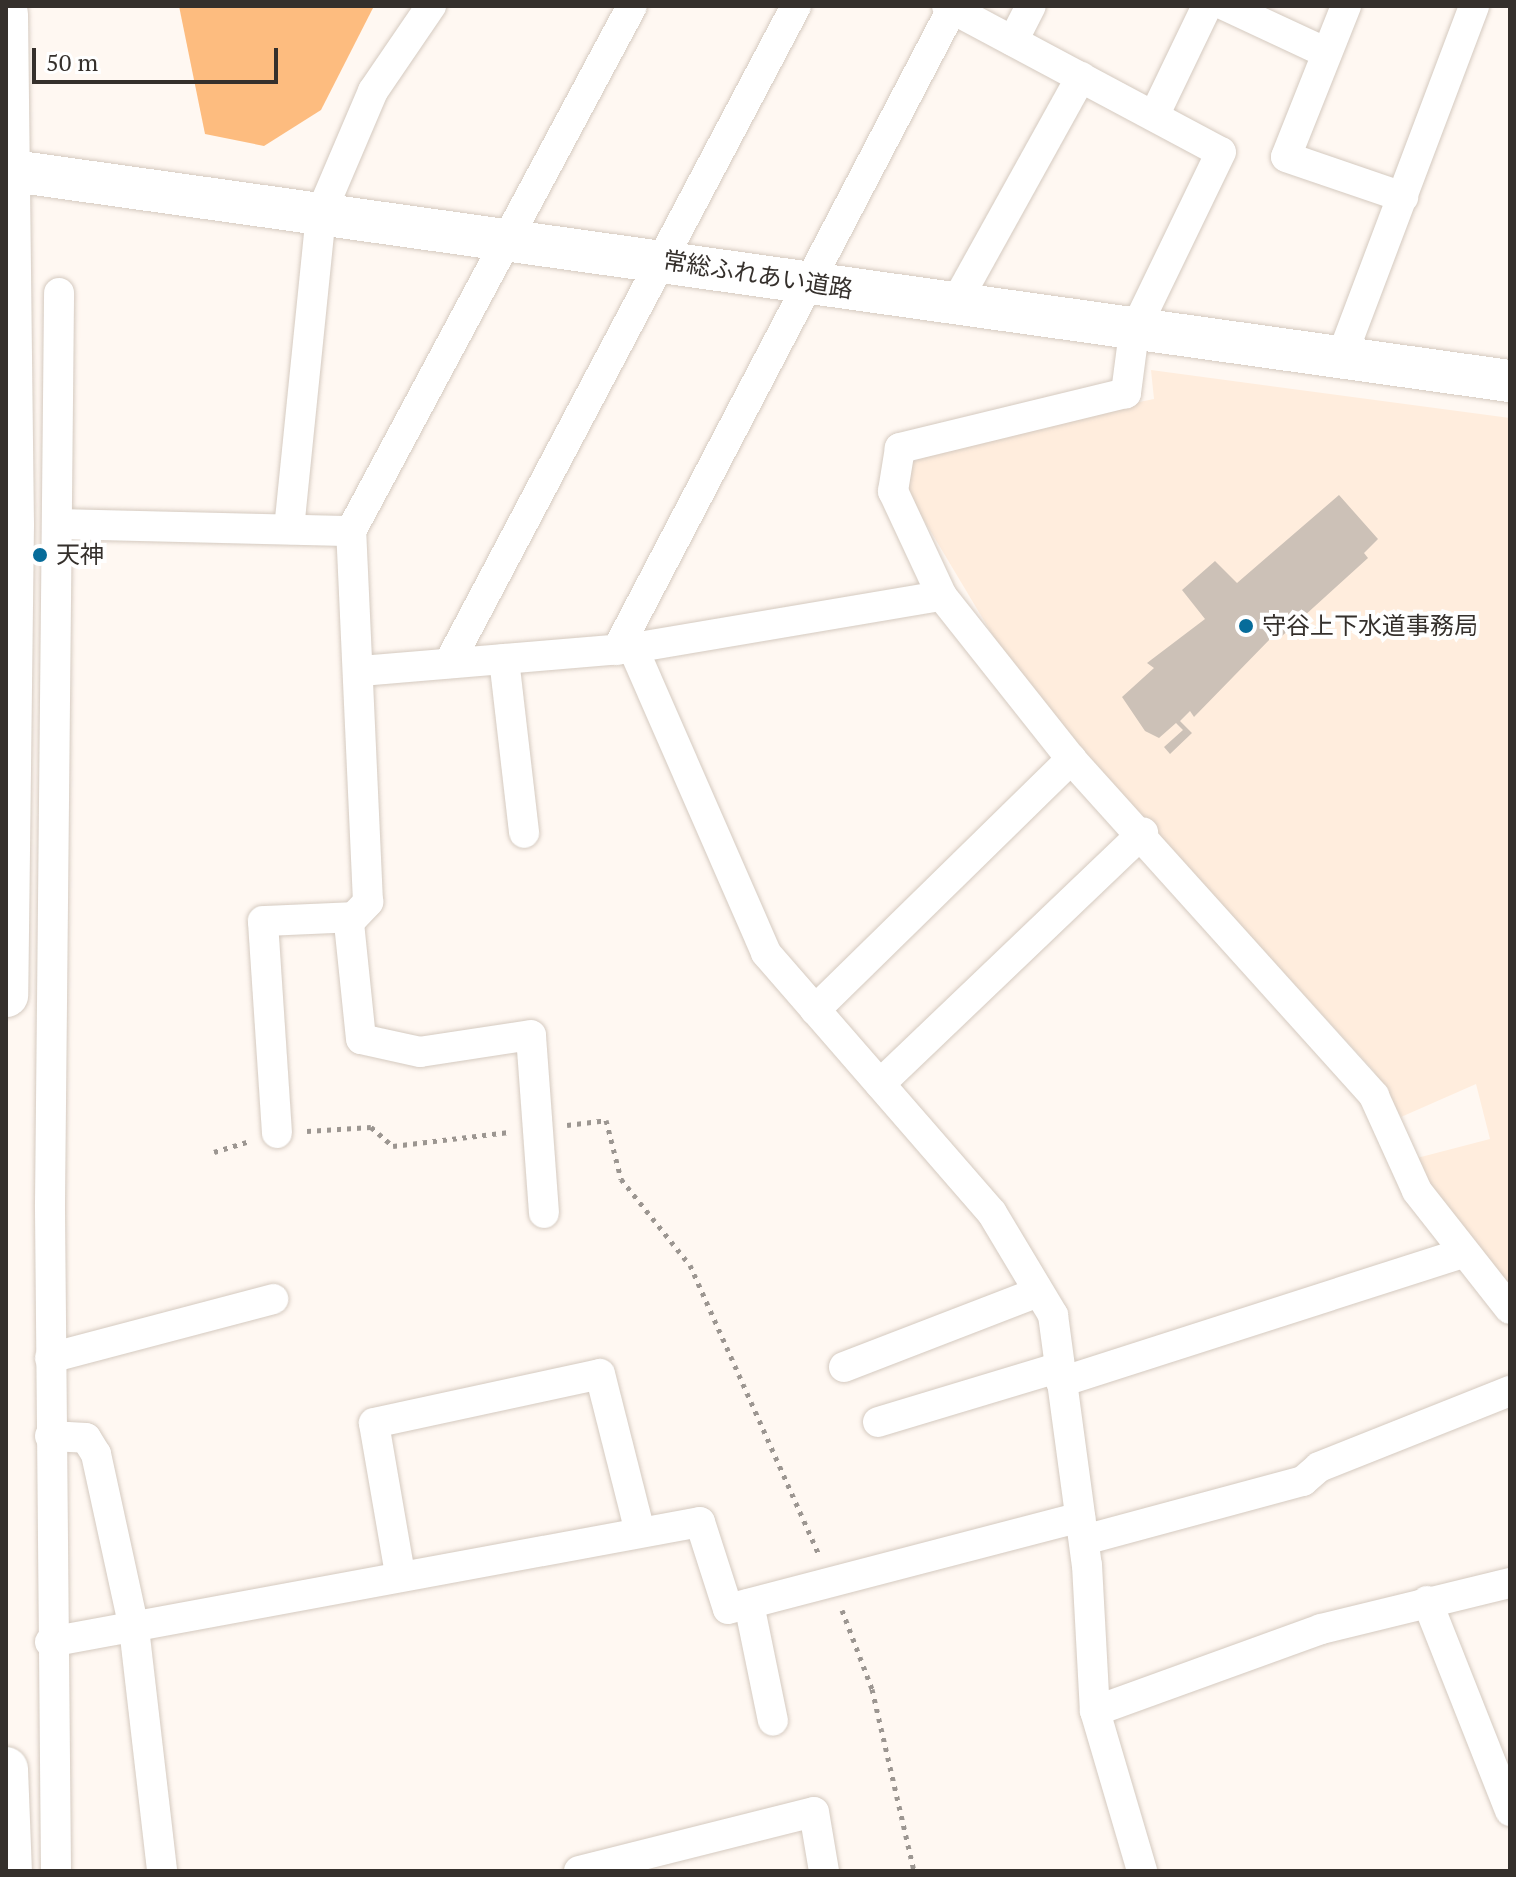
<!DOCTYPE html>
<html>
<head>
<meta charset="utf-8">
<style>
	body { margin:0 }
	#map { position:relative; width:1516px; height:1877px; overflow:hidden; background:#fff8f2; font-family:"PT Serif","Noto Sans JP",serif }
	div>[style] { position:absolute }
	.built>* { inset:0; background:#ffeddd }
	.green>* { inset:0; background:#fdbc7f }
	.building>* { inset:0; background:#ccc1b7 }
	.path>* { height:5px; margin-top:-2.5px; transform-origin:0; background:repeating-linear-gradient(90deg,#9c9691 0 4px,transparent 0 10px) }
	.roads { filter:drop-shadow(0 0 2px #d5cac0) drop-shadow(0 0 2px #d5cac0) }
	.street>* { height:30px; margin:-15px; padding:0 15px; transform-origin:15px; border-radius:15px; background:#fff }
	.secondary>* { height:42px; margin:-21px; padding:0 21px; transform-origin:21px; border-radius:21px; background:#fff }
	.primary>* { height:44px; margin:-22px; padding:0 22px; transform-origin:22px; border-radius:22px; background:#fff }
	.dots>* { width:22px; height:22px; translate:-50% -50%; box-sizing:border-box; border:4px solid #fff; border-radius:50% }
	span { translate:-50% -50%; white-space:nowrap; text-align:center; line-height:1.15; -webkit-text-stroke:8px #fff; paint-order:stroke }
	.street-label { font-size:24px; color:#35302c }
	.poi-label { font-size:24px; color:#35302c }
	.left { translate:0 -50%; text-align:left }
	.frame { position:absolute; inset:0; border:8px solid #35302c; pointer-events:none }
	.scale { position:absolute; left:32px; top:48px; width:246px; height:36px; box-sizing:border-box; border:4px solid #35302c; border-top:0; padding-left:10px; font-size:24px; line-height:28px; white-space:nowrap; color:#35302c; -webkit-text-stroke:6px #fff; paint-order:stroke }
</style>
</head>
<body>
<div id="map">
	<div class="built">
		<div style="clip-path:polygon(1151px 370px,1510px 418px,1510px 1286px,1430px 1188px,1417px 1158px,1490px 1139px,1476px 1084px,1401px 1117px,1374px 1071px,1026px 691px,903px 485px,904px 465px,991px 432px,1154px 399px)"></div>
	</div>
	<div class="green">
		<div style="clip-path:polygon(179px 6px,374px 6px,321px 110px,264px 146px,205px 134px)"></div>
	</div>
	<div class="building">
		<div style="clip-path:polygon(1339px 495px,1378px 539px,1364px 553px,1368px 558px,1282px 636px,1276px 633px,1194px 717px,1190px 711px,1180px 721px,1192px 733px,1170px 754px,1164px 747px,1183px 730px,1176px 723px,1159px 738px,1145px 731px,1122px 697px,1154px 668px,1147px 663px,1205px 619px,1182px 590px,1215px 561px,1237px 583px)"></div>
	</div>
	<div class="path">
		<div style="left:567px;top:1125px;width:39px;rotate:-7deg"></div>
		<div style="left:606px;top:1120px;width:61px;rotate:75.7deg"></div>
		<div style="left:621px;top:1179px;width:110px;rotate:51.3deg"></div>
		<div style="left:690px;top:1265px;width:315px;rotate:66deg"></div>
		<div style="left:307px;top:1131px;width:64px;rotate:-3.6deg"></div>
		<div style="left:371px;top:1127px;width:29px;rotate:41deg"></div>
		<div style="left:393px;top:1146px;width:117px;rotate:-6.9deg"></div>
		<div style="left:214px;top:1152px;width:38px;rotate:-17deg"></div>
		<div style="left:842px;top:1610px;width:85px;rotate:69.2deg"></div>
		<div style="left:872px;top:1689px;width:187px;rotate:77deg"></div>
	</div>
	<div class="roads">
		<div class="street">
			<div style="left:947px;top:6px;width:310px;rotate:28.1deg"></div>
			<div style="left:1221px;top:152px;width:200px;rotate:115.8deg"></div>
			<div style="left:1134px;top:332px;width:62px;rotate:97.5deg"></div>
			<div style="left:1126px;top:393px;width:233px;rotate:166.3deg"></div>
			<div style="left:900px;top:448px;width:44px;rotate:99.2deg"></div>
			<div style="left:893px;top:491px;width:116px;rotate:65deg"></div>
			<div style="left:942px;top:596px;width:208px;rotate:51.6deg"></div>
			<div style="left:1071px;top:759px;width:453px;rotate:48deg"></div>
			<div style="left:1374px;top:1096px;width:104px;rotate:65.6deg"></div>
			<div style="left:1417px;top:1191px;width:150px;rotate:51.8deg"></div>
			<div style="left:1226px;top:6px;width:111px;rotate:25deg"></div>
			<div style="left:1346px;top:6px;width:162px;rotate:111.7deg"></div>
			<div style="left:1286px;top:157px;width:124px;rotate:18.9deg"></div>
			<div style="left:1013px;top:41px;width:39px;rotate:-63deg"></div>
			<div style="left:1154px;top:116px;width:122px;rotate:-64.3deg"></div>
			<div style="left:954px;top:306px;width:262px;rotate:-61deg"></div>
			<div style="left:1340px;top:361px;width:379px;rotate:-69.3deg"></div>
			<div style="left:62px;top:524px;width:289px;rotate:1.4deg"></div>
			<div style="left:289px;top:529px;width:318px;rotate:-84.2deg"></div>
			<div style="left:321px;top:213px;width:133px;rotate:-66.9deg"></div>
			<div style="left:373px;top:91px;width:103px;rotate:-55.7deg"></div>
			<div style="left:633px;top:648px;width:333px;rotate:66.4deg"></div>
			<div style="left:766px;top:953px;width:344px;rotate:49deg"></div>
			<div style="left:992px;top:1213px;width:119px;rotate:59.1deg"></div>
			<div style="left:1053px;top:1315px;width:252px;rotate:82.3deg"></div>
			<div style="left:1087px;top:1565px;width:146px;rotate:86.9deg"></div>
			<div style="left:1095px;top:1711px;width:167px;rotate:73.6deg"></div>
			<div style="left:617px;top:650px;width:723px;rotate:-62.41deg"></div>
			<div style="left:504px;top:659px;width:175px;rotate:83.4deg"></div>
			<div style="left:449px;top:663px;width:743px;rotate:-62.16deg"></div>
			<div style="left:361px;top:671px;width:273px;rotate:-4.8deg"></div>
			<div style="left:633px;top:648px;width:313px;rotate:-9.6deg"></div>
			<div style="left:815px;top:1010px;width:359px;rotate:-44.4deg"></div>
			<div style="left:880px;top:1084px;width:364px;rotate:-43.7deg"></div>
			<div style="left:277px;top:1133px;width:212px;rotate:-93.8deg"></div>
			<div style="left:263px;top:921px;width:90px;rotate:-2.5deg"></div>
			<div style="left:544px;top:1213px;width:178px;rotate:-94.2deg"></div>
			<div style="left:531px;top:1035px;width:112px;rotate:171.3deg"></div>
			<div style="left:420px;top:1052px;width:60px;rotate:-167.6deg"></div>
			<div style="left:361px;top:1039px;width:118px;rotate:-95.9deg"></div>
			<div style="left:349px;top:922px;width:28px;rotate:-46deg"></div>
			<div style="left:368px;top:902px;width:371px;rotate:-92.6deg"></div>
			<div style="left:351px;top:531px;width:595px;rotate:-61.84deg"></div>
			<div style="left:50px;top:1358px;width:231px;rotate:-14.8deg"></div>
			<div style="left:844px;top:1367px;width:208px;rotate:-21.1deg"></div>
			<div style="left:1061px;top:1382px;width:422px;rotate:-17.8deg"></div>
			<div style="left:878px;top:1422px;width:190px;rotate:-16.8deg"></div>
			<div style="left:50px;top:1436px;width:36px;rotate:3deg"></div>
			<div style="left:86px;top:1438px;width:19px;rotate:58deg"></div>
			<div style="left:96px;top:1454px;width:178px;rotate:77.7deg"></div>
			<div style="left:134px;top:1628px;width:245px;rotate:83.4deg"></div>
			<div style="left:1084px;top:1540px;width:227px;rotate:-15.1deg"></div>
			<div style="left:1303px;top:1481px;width:21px;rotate:-41deg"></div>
			<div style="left:1319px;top:1467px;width:206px;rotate:-21.7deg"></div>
			<div style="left:400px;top:1574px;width:153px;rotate:-99.8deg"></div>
			<div style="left:374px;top:1423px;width:231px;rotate:-12.2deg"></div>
			<div style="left:600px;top:1374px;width:163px;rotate:75.8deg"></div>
			<div style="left:1427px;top:1601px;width:226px;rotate:68.4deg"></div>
			<div style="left:749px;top:1604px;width:119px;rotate:78.4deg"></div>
			<div style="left:50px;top:1642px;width:661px;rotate:-10.46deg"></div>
			<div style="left:700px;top:1522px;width:91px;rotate:72.2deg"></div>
			<div style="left:728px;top:1609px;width:364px;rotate:-14.6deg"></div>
			<div style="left:1095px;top:1711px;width:240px;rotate:-19.9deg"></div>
			<div style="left:1321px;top:1629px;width:195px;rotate:-13.7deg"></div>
			<div style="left:56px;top:1871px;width:667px;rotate:-90.52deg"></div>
			<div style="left:50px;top:1204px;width:911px;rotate:-89.43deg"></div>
			<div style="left:579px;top:1871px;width:242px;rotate:-14.1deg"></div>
			<div style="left:814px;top:1812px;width:60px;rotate:80.4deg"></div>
		</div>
		<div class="secondary">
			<div style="left:6px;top:170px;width:1519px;rotate:7.99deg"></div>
		</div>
		<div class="primary">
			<div style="left:6px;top:14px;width:510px;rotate:89.33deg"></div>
			<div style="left:12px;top:524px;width:471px;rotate:90.7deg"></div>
			<div style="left:6px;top:1769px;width:102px;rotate:87.8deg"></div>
		</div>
	</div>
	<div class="dots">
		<div style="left:40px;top:555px;background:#076c9a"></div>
		<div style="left:1246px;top:626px;background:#076c9a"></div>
	</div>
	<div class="street-label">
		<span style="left:758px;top:275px;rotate:9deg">常総ふれあい道路</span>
	</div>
	<div class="poi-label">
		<span class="left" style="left:56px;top:555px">天神</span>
		<span class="left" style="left:1262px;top:626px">守谷上下水道事務局</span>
	</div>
	<div class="frame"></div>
	<div class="scale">50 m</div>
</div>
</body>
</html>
